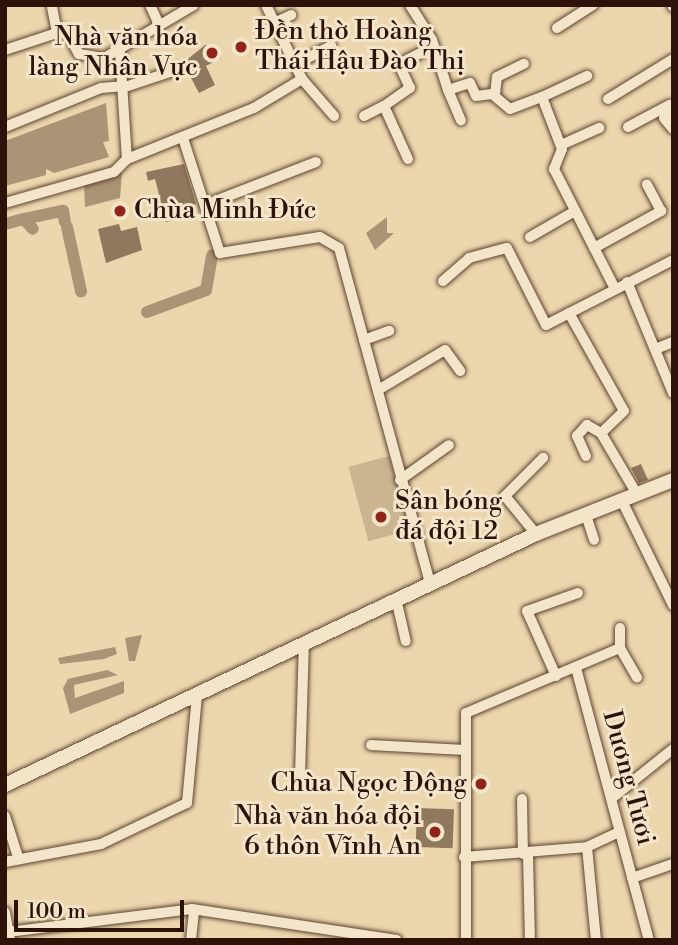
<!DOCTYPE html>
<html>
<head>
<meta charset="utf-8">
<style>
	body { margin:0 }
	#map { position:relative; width:678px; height:945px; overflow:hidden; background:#ecd6ad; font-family:"Libre Bodoni",serif }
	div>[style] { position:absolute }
	.green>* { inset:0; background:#cbb591; transform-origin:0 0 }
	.water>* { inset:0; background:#ab9375 }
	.canal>* { height:12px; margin:-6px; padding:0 6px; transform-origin:6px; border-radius:6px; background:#ab9375 }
	.building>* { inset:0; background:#90785e; transform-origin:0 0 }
	.roads { filter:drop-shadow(0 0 2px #5c4331) drop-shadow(0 0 2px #5c4331) }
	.street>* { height:10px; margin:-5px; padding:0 5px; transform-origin:5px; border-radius:5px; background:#f3e4ca }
	.secondary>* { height:14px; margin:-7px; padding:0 7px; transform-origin:7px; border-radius:7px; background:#f3e4ca }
	.dots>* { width:19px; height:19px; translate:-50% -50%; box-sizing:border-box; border:4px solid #f3e4ca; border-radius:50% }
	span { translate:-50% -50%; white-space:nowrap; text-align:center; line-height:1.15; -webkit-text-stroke:6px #f3e4ca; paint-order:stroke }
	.poi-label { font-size:26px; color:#2c1208 }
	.left { translate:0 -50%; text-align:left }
	.right { translate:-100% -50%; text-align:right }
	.street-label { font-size:26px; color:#2c1208 }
	.frame { position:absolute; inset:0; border:7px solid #2c1208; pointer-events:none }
	.scale { position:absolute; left:14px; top:900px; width:170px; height:32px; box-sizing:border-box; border:4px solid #2c1208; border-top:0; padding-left:9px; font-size:21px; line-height:24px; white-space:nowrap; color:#2c1208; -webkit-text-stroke:5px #f3e4ca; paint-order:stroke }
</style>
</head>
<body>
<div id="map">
	<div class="green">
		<div style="left:389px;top:456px;width:77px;height:42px;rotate:75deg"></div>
	</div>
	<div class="water">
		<div style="clip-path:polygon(106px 103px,109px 141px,103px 142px,109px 157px,54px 173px,46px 169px,46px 175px,5px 186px,5px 141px)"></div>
		<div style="clip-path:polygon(122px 173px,120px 198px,85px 207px,84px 184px)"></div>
		<div style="clip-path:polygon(387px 217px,387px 233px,394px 233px,375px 250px,366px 233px)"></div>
		<div style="clip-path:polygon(142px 635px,135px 661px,129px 661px,125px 638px)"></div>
		<div style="clip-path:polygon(115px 647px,117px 654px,104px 659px,60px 664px,58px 658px)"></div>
		<div style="clip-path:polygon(107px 670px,118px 675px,74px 685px,75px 698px,124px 681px,124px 693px,70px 714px,63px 688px,68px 679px)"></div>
	</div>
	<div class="canal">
		<div style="left:24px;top:219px;width:40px;rotate:-12deg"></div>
		<div style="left:63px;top:211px;width:11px;rotate:80deg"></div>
		<div style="left:5px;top:224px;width:20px;rotate:-15deg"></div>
		<div style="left:24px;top:219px;width:13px;rotate:48deg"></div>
		<div style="left:67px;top:227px;width:66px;rotate:77.7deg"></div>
		<div style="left:147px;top:312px;width:63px;rotate:-20.4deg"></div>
		<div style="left:206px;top:290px;width:35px;rotate:-80deg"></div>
	</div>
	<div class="building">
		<div style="clip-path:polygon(205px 45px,214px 45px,221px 58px,206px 66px,215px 85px,199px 93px,183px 63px)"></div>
		<div style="clip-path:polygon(184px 164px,196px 204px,181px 208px,184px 217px,166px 222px,155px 179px,148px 181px,146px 172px)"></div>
		<div style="clip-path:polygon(119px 224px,121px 231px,137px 227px,142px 250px,106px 263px,98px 229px)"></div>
		<div style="clip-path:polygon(641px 464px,648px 480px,639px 483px,631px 468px)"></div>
		<div style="left:417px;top:808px;width:37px;height:39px;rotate:2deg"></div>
	</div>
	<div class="roads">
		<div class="street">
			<div style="left:150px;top:5px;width:23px;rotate:65deg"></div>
			<div style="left:266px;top:5px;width:82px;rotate:64.1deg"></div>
			<div style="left:302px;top:79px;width:49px;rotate:49.1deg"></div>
			<div style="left:410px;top:5px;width:41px;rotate:57.8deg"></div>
			<div style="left:432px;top:40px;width:52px;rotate:72.3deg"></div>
			<div style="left:448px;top:90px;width:23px;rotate:-18deg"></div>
			<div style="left:470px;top:83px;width:14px;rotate:65deg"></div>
			<div style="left:476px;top:96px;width:16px;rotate:-7deg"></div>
			<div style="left:492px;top:94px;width:23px;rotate:40deg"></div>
			<div style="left:510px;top:109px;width:34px;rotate:-21deg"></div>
			<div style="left:542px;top:97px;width:56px;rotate:69deg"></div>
			<div style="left:562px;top:149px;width:22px;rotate:112deg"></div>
			<div style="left:554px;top:169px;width:132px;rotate:63deg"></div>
			<div style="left:672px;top:5px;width:2px;rotate:63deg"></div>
			<div style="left:52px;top:7px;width:25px;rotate:79deg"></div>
			<div style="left:274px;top:23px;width:19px;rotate:-25deg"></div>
			<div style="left:557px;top:28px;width:43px;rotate:-32.6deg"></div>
			<div style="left:5px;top:50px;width:64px;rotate:-18.2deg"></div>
			<div style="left:66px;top:30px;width:27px;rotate:62deg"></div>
			<div style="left:79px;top:54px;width:25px;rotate:9deg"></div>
			<div style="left:104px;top:58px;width:104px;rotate:-30.5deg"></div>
			<div style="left:120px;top:52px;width:107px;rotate:86.3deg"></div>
			<div style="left:294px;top:65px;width:42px;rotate:-27.2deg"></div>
			<div style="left:122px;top:88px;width:60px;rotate:-18.4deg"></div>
			<div style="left:448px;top:90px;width:33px;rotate:67deg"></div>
			<div style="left:495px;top:95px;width:18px;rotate:-84deg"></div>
			<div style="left:497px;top:77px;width:30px;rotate:-26deg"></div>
			<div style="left:542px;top:97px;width:50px;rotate:-25deg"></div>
			<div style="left:608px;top:99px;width:76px;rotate:-31.6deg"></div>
			<div style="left:673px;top:113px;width:10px;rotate:151deg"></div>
			<div style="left:664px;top:118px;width:14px;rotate:51deg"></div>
			<div style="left:364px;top:116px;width:22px;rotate:-27deg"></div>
			<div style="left:5px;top:127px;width:104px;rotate:-22.1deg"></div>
			<div style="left:101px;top:88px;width:21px;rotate:-5deg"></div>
			<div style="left:628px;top:127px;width:47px;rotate:-28.2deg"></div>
			<div style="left:183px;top:138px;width:121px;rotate:72.2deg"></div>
			<div style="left:220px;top:253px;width:101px;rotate:-9.1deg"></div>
			<div style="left:320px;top:237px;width:22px;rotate:30deg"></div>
			<div style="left:339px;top:248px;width:350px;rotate:74.8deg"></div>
			<div style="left:561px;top:145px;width:42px;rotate:-24.1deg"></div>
			<div style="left:408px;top:159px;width:58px;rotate:-114.4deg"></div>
			<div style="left:384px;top:106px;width:32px;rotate:-35deg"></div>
			<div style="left:410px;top:88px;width:26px;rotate:-115deg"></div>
			<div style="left:399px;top:64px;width:39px;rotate:-27deg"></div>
			<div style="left:5px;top:203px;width:113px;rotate:-15.9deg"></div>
			<div style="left:114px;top:172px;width:18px;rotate:-45deg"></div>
			<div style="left:127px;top:159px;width:137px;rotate:-21.9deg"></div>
			<div style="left:254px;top:108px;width:56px;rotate:-31.1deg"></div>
			<div style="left:205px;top:205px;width:119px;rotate:-21.2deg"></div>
			<div style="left:530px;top:237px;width:52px;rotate:-30deg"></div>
			<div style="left:594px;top:248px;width:77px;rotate:-28.9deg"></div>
			<div style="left:661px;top:211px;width:30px;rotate:-118deg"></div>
			<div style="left:443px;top:281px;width:35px;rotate:-41deg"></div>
			<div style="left:469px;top:258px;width:39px;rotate:-15deg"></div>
			<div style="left:507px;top:248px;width:86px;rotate:63.1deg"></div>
			<div style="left:546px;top:325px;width:143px;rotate:-27.1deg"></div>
			<div style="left:627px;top:282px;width:120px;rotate:67.5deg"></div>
			<div style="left:569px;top:313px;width:112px;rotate:60.7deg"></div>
			<div style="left:624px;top:411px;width:32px;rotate:136deg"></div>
			<div style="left:601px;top:433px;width:71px;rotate:59.5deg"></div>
			<div style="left:364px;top:340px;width:27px;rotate:-20deg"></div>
			<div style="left:658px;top:348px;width:16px;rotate:-22deg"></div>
			<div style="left:378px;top:390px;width:78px;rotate:-30.8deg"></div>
			<div style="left:445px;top:350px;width:26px;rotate:54deg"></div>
			<div style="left:586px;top:456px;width:22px;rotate:-114deg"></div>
			<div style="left:577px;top:436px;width:15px;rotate:-48deg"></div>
			<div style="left:587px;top:425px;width:16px;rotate:30deg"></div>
			<div style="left:400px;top:480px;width:60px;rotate:-35.5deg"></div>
			<div style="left:623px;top:503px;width:114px;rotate:63.9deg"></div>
			<div style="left:586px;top:515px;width:26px;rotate:72deg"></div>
			<div style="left:536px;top:534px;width:49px;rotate:-129.2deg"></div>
			<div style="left:505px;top:496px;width:54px;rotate:-45deg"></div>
			<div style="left:397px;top:603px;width:39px;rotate:77deg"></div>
			<div style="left:620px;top:628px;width:20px;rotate:90deg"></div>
			<div style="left:576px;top:668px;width:282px;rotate:75deg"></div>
			<div style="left:556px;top:676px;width:71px;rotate:-114deg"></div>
			<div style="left:527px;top:611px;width:54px;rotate:-19.4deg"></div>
			<div style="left:371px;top:745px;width:94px;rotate:3deg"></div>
			<div style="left:300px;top:775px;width:133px;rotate:-88.3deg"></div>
			<div style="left:612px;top:798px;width:78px;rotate:-38.8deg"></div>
			<div style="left:522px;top:799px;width:55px;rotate:89deg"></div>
			<div style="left:5px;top:816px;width:43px;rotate:72.4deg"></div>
			<div style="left:587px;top:847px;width:93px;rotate:84.5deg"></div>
			<div style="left:528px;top:854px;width:86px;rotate:88.7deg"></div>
			<div style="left:464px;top:857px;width:123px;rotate:-4.6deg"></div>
			<div style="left:587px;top:847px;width:33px;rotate:-25deg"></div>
			<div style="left:5px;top:862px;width:98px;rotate:-10.6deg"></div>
			<div style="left:101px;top:844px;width:95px;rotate:-25.5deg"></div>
			<div style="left:187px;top:803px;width:107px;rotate:-84.7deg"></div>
			<div style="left:632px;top:878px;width:43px;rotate:-18.9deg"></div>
			<div style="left:5px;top:912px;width:28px;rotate:80deg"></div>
			<div style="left:8px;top:932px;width:185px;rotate:-7.1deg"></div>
			<div style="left:192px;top:909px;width:207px;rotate:8.6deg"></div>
			<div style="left:191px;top:940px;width:30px;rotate:-84deg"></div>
			<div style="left:466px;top:940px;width:227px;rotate:-90deg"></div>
			<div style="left:466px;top:713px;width:167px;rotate:-22.9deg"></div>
			<div style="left:620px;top:648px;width:34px;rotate:60deg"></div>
		</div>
		<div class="secondary">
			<div style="left:5px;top:785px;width:587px;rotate:-25.3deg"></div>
			<div style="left:536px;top:534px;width:147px;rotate:-21.5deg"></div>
		</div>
	</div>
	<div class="dots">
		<div style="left:241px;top:47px;background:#8f2418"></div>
		<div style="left:212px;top:53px;background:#8f2418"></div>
		<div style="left:120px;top:211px;background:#8f2418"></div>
		<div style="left:381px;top:517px;background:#8f2418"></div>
		<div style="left:481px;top:784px;background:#8f2418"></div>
		<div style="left:435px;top:832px;background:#8f2418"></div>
	</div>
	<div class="poi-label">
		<span class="left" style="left:255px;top:47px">Đền thờ Hoàng<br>Thái Hậu Đào Thị</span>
		<span class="right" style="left:198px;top:53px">Nhà văn hóa<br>làng Nhân Vực</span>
		<span class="left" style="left:134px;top:211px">Chùa Minh Đức</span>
		<span class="left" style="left:395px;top:517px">Sân bóng<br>đá đội 12</span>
		<span class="right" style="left:467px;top:784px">Chùa Ngọc Động</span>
		<span class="right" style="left:421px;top:832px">Nhà văn hóa đội<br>6 thôn Vĩnh An</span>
	</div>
	<div class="street-label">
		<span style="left:628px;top:778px;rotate:75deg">Dương Tươi</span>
	</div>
	<div class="frame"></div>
	<div class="scale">100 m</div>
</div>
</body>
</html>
